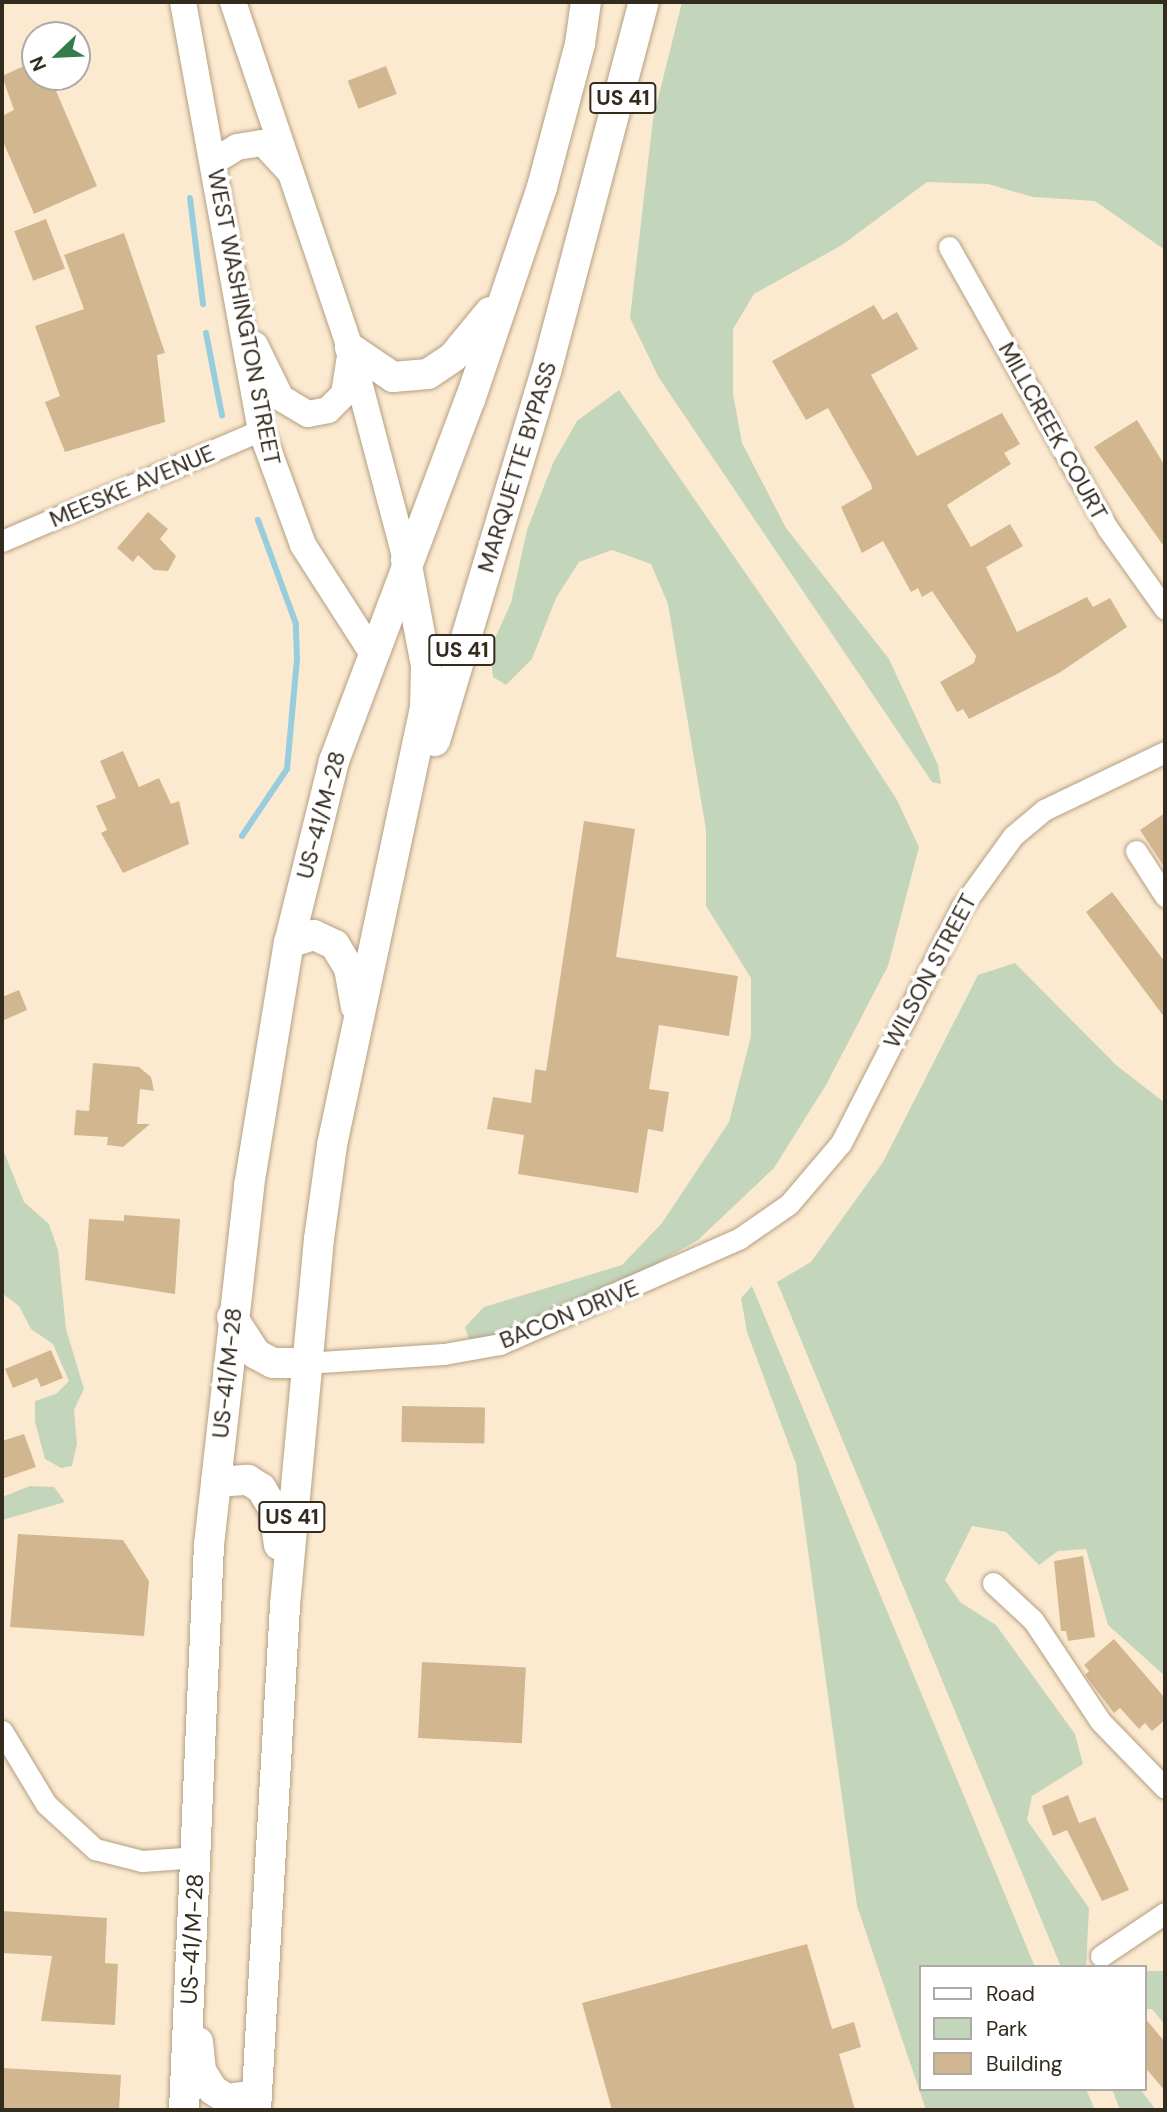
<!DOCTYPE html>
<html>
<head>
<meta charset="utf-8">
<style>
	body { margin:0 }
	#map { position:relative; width:1167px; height:2112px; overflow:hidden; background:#fcead0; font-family:"DM Sans",sans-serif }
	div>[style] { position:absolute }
	.green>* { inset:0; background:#c3d6bc }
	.stream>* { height:6px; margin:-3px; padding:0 3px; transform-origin:3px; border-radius:3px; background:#98cdde }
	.building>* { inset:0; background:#d1b690; transform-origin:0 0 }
	.roads { filter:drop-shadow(0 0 2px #b49f81) drop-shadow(0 0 2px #b49f81) }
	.minor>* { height:21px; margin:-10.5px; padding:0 10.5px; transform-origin:10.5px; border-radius:10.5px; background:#fff }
	.major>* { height:26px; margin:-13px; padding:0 13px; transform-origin:13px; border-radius:13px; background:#fff }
	.highway>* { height:30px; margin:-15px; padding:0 15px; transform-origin:15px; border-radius:15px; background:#fff }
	span { translate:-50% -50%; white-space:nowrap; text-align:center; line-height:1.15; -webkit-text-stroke:7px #fff; paint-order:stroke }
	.shield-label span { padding:2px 5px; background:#fff; border:2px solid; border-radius:5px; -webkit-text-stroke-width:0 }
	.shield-label { font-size:21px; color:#332b1e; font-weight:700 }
	.street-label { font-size:23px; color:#332b1e }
	.frame { position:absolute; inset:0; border:4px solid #332b1e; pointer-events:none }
	.legend { position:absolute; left:919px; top:1965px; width:228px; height:126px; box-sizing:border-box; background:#fff; border:2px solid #adaaa5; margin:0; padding:9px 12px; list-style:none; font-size:21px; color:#332b1e }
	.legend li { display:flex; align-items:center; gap:14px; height:35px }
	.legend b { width:35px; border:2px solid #adaaa5 }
	.north { position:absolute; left:21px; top:21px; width:70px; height:70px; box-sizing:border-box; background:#fff; border:2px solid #adaaa5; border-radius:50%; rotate:247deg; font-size:19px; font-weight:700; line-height:28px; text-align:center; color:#332b1e }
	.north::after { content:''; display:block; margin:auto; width:24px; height:32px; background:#347d4a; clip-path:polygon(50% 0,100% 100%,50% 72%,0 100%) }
</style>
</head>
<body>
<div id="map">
	<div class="green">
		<div style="clip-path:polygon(682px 2px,1165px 2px,1165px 250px,1095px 201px,1033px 197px,988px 184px,927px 182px,842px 245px,754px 294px,733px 329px,733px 394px,742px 443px,786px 528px,889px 659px,938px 765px,941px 784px,932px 782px,659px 378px,630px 318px,653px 119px)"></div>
		<div style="clip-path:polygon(619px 390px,827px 691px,897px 800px,919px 847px,888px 966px,826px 1085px,774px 1168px,698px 1240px,588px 1302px,496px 1339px,469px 1339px,465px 1327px,484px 1307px,622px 1265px,662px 1223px,729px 1122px,751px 1036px,751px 978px,706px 906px,706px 830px,668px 604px,651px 564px,612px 550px,579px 562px,556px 598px,532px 659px,506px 685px,493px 677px,490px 649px,511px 603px,527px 530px,553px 463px,577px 421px)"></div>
		<div style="clip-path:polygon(1015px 963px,1116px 1065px,1165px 1103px,1165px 1676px,1108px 1625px,1086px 1549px,1058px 1551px,1039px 1565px,1006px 1532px,972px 1526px,945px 1580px,960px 1602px,996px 1625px,1075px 1734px,1083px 1764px,1032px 1796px,1027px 1820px,1089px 1908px,1086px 1967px,1061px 1967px,777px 1282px,811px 1262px,883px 1162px,978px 975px)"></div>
		<div style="clip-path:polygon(2px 1147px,24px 1202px,49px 1224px,58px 1250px,66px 1329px,84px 1389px,74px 1410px,77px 1444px,72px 1466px,61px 1468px,45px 1459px,35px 1422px,35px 1401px,56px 1394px,69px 1381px,53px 1344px,31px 1329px,19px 1306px,2px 1293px)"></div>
		<div style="clip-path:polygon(752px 1286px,1035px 1967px,920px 1967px,920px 2089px,1086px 2089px,1095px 2110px,926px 2110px,857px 1906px,796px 1464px,747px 1332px,741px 1298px)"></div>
		<div style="clip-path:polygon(30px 1486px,54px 1487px,65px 1502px,2px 1520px,2px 1497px)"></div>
		<div style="clip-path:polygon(1144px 1971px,1165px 1971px,1165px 2025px,1152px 2009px,1144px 2009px)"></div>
		<div style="clip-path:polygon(1112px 2089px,1140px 2089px,1156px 2110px,1120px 2110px)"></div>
	</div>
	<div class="stream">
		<div style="left:190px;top:198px;width:107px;rotate:83deg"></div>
		<div style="left:206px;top:333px;width:84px;rotate:79deg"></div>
		<div style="left:242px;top:836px;width:81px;rotate:-56.1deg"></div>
		<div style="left:287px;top:769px;width:110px;rotate:-84.8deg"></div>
		<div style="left:297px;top:659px;width:35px;rotate:-92deg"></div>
		<div style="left:296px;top:624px;width:111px;rotate:-110.1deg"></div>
	</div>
	<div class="building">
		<div style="clip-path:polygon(35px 61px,35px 77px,50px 77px,97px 186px,34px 214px,2px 139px,2px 116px,14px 110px,2px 76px)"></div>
		<div style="left:386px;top:66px;width:30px;height:41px;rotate:69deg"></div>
		<div style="left:46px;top:219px;width:53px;height:34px;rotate:69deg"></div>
		<div style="clip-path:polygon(124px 233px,165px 353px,157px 355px,165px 422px,65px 452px,45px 402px,60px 396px,35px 326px,84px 309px,64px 255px)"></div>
		<div style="clip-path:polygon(874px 305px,883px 320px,897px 312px,918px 349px,871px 375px,917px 456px,1002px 413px,1020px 444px,1004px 453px,1011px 464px,947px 505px,971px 547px,1010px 524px,1023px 546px,986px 567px,1017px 632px,1087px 597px,1093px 607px,1110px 598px,1127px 627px,1059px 673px,969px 719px,963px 709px,957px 712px,940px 682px,974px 663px,976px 656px,932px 591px,922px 597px,918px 588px,911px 592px,883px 541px,862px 553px,841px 507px,872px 489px,871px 484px,828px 408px,806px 420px,772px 361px)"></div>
		<div style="clip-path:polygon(1137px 420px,1165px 466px,1165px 548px,1094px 447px)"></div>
		<div style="clip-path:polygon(148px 512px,168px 529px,160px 539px,176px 556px,168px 571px,154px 570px,138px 555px,133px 562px,117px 548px)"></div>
		<div style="clip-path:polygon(123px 751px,139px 787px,159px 778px,171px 804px,179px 801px,189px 844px,123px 873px,101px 833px,107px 830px,96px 806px,116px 798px,100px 761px)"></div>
		<div style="clip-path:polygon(1165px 813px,1165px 868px,1140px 830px)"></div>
		<div style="clip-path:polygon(584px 821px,635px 829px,616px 957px,738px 976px,729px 1036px,659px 1025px,649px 1089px,669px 1092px,663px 1132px,648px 1129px,638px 1193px,518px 1174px,524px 1135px,487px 1129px,493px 1097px,531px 1103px,535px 1069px,546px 1071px)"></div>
		<div style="clip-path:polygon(1112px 892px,1165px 962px,1165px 1018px,1086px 912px)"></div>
		<div style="clip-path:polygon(19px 990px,27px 1010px,2px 1021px,2px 997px)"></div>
		<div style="clip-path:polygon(93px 1063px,139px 1067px,151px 1077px,154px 1091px,140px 1089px,137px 1124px,150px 1124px,123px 1147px,107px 1145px,108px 1137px,74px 1135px,76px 1110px,89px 1111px)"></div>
		<div style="clip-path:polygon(124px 1215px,180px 1219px,175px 1294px,85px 1280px,89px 1219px,124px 1221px)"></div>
		<div style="clip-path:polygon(51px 1350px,63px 1378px,41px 1387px,37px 1378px,13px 1388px,5px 1369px)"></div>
		<div style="left:402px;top:1406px;width:83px;height:36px;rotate:1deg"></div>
		<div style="clip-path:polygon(24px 1434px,36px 1467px,2px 1479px,2px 1441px)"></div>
		<div style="clip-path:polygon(18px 1534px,123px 1540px,149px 1581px,144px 1636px,10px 1627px)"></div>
		<div style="clip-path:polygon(1083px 1556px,1095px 1637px,1068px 1641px,1066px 1631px,1061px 1631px,1054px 1561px)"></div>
		<div style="clip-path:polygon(1114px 1639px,1165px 1698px,1165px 1720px,1152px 1731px,1145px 1723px,1139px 1729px,1120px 1708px,1114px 1713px,1085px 1675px,1089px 1671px,1084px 1665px)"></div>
		<div style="left:422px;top:1662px;width:104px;height:76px;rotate:3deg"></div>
		<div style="clip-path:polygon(1068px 1795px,1079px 1823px,1095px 1817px,1129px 1890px,1102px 1901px,1067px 1830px,1053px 1836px,1042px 1806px)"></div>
		<div style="clip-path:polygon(2px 1911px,107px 1918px,105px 1963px,118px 1964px,115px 2025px,41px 2021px,52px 1956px,2px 1953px)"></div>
		<div style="clip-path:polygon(807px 1944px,832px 2029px,854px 2022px,861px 2047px,839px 2054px,855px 2110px,612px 2110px,582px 2003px)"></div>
		<div style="clip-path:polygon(1144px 2017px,1165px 2042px,1165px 2091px,1144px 2066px)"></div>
		<div style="clip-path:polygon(2px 2068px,121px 2075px,119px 2110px,2px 2110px)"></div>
	</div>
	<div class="roads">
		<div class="minor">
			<div style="left:949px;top:247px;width:324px;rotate:60.6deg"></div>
			<div style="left:1108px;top:529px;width:98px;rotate:54.5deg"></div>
			<div style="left:2px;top:541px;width:282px;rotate:-23.2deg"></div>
			<div style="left:1136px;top:851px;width:54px;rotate:57.2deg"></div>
			<div style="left:305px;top:1363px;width:139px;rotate:-3.7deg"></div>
			<div style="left:444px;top:1354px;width:57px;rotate:-10.1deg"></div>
			<div style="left:500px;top:1344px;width:262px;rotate:-23.8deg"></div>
			<div style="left:740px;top:1238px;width:60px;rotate:-34.8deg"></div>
			<div style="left:789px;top:1204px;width:80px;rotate:-49.6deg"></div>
			<div style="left:841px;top:1143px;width:264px;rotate:-62.9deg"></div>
			<div style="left:961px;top:908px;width:89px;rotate:-54.2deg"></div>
			<div style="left:1013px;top:836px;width:40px;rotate:-40deg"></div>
			<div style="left:1044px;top:810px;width:134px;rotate:-25.6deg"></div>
			<div style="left:993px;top:1583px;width:54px;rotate:42.8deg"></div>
			<div style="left:1033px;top:1620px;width:121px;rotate:56.4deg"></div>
			<div style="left:1100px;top:1721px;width:93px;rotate:45.9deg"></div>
			<div style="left:2px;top:1731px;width:85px;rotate:58.9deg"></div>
			<div style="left:46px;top:1804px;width:67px;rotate:42.6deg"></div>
			<div style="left:95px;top:1849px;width:49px;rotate:14.3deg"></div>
			<div style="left:142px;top:1861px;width:55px;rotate:-4.2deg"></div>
			<div style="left:1101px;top:1956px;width:77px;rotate:-33.9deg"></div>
		</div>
		<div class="major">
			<div style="left:183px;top:2px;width:435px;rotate:79.7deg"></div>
			<div style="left:261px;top:430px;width:122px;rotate:69.9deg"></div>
			<div style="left:303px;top:545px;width:126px;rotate:57.3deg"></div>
			<div style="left:233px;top:2px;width:365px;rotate:71.3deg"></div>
			<div style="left:350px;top:348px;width:219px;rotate:75.2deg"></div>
			<div style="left:213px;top:162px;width:28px;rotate:-32deg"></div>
			<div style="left:237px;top:147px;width:26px;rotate:-9deg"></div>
			<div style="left:263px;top:143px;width:37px;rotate:47deg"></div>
			<div style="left:255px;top:345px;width:59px;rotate:63.9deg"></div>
			<div style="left:281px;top:398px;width:31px;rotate:31deg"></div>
			<div style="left:308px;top:414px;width:20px;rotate:-11deg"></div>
			<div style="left:328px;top:410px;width:23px;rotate:-45deg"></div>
			<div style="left:344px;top:394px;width:36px;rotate:-81deg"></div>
		</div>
		<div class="highway">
			<div style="left:350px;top:348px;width:52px;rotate:34deg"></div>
			<div style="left:393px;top:377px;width:35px;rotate:-5deg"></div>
			<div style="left:428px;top:374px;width:30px;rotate:-34deg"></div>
			<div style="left:453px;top:357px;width:58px;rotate:-50.6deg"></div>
			<div style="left:435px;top:741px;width:385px;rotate:-73.3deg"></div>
			<div style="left:546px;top:372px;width:383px;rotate:-75.2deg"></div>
			<div style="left:289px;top:943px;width:26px;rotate:-18deg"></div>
			<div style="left:314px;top:935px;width:23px;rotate:25deg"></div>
			<div style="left:335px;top:945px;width:27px;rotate:59deg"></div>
			<div style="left:349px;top:968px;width:39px;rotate:80deg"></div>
			<div style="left:232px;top:1317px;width:44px;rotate:57deg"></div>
			<div style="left:256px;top:1354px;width:19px;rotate:28deg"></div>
			<div style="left:273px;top:1363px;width:32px"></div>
			<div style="left:216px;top:1482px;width:32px;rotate:-4deg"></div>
			<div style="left:248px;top:1480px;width:15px;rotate:32deg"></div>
			<div style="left:261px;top:1488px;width:26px;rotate:59deg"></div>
			<div style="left:274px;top:1510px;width:35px;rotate:82deg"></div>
			<div style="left:198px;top:2042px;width:29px;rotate:84deg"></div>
			<div style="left:201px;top:2071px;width:22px;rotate:58deg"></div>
			<div style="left:213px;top:2090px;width:17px;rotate:33deg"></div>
			<div style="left:227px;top:2099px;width:30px;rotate:-8deg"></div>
			<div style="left:184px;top:2110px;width:566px;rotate:-87.47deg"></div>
			<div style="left:209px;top:1545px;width:361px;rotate:-83.6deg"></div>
			<div style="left:249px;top:1186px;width:246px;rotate:-80.7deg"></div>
			<div style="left:289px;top:943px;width:187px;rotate:-76.1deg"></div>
			<div style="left:334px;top:761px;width:386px;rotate:-69.4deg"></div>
			<div style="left:470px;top:400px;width:225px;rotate:-71.3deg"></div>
			<div style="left:542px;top:187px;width:148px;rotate:-75.1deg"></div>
			<div style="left:580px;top:44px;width:42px;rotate:-81.9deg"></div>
			<div style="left:256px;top:2110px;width:506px;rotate:-86.71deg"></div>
			<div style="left:285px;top:1605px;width:368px;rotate:-84.7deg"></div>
			<div style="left:319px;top:1239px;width:95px;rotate:-82.1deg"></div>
			<div style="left:332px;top:1145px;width:448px;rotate:-78deg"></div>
			<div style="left:425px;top:707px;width:41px;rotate:-88.6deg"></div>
			<div style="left:426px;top:666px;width:108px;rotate:-100.7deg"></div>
		</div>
	</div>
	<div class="shield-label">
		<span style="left:623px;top:98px">US 41</span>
		<span style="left:462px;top:650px">US 41</span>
		<span style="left:292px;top:1517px">US 41</span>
	</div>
	<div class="street-label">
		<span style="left:244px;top:317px;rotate:79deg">WEST WASHINGTON STREET</span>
		<span style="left:1053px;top:431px;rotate:61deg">MILLCREEK COURT</span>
		<span style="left:517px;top:467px;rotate:-73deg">MARQUETTE BYPASS</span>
		<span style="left:132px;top:486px;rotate:-23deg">MEESKE AVENUE</span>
		<span style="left:321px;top:815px;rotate:-75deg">US-41/M-28</span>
		<span style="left:930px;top:971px;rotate:-62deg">WILSON STREET</span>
		<span style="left:569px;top:1314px;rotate:-22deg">BACON DRIVE</span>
		<span style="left:227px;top:1373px;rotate:-84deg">US-41/M-28</span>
		<span style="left:192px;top:1939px;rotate:-87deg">US-41/M-28</span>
	</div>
	<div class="frame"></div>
	<ul class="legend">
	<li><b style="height:9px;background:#fff"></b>Road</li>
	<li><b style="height:19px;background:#c3d6bc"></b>Park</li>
	<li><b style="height:19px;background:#d1b690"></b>Building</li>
	</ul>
	<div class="north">N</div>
</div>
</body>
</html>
